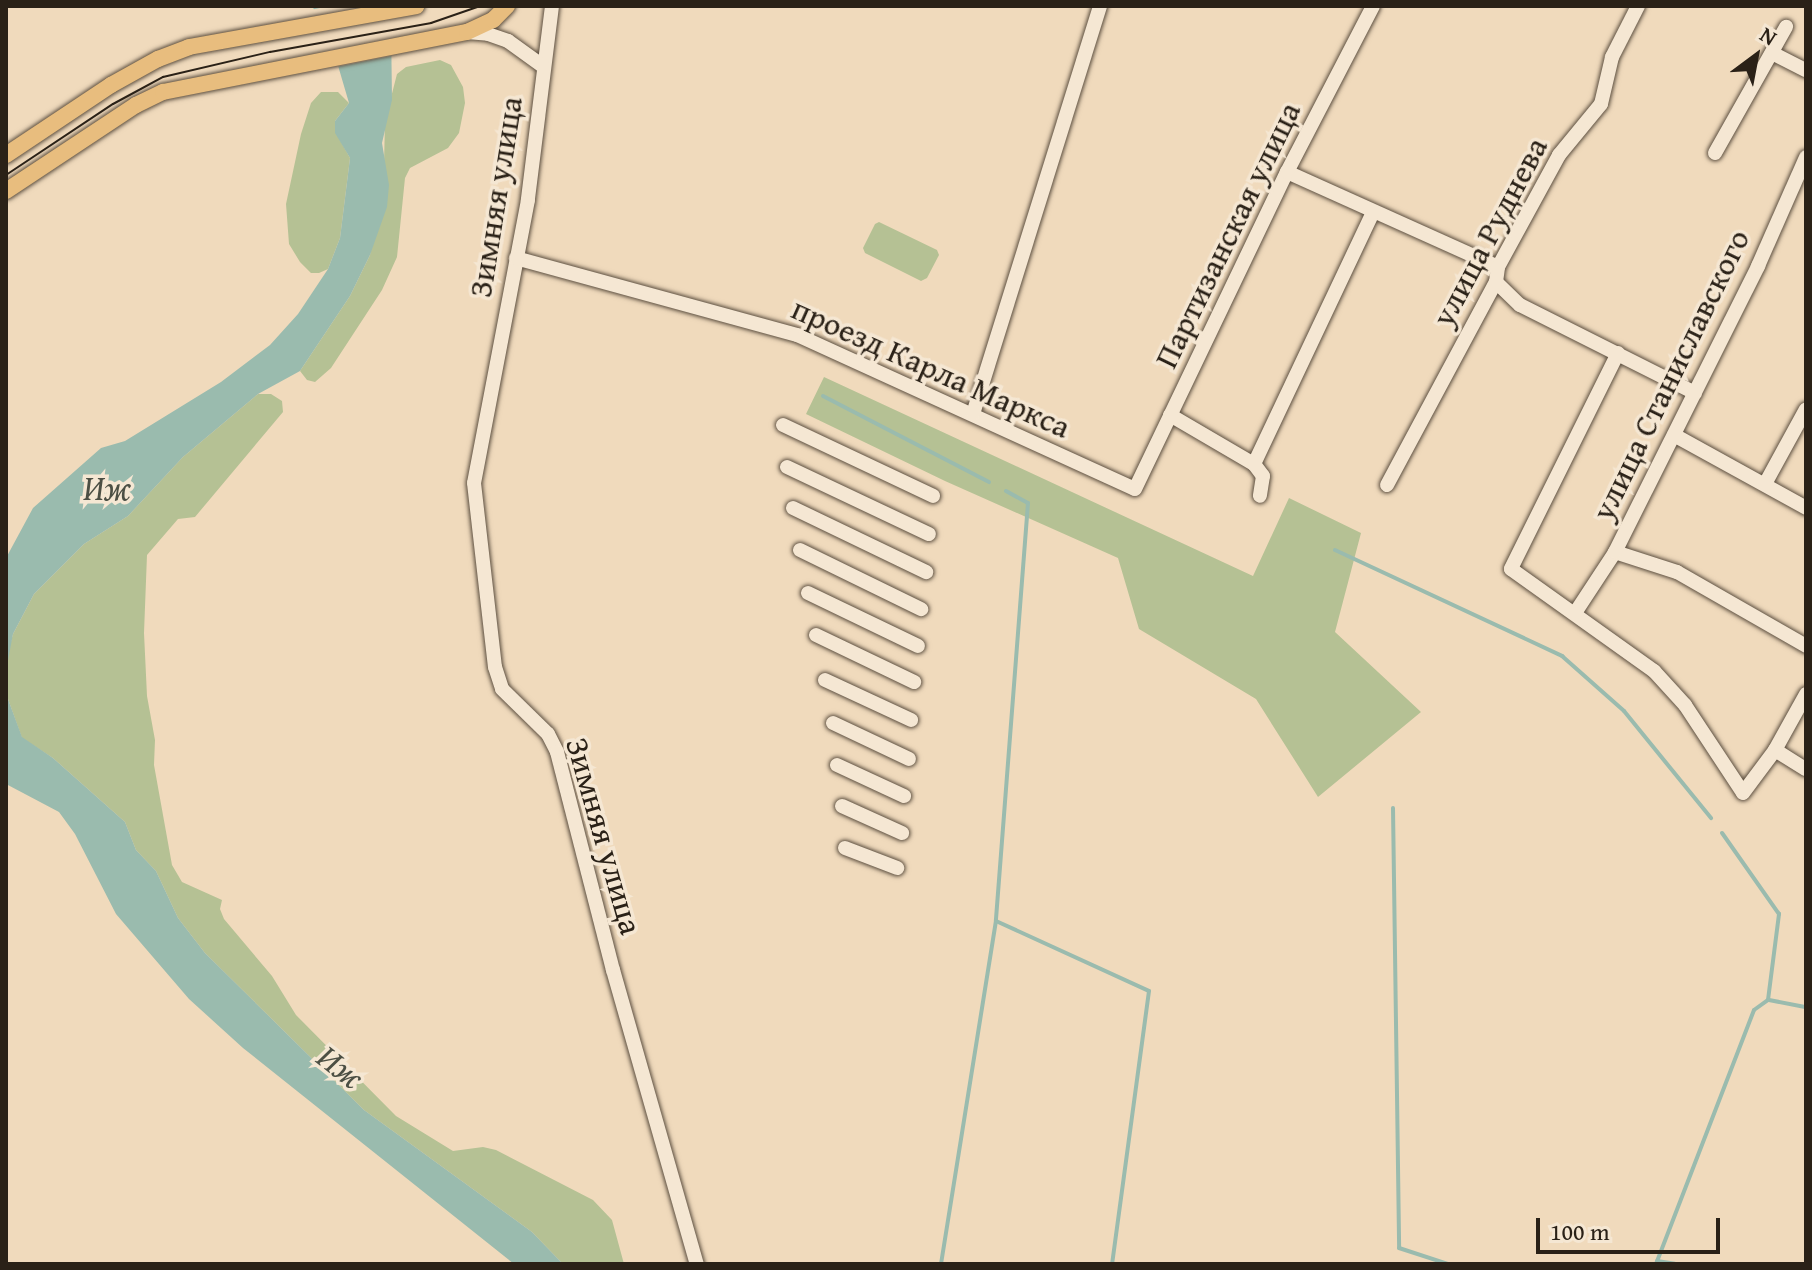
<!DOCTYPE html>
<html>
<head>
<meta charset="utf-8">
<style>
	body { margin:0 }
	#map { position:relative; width:1812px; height:1270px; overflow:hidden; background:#f0dabc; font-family:"Gentium Book Plus",serif }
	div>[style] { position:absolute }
	.green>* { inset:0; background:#b5c194 }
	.water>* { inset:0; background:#9abbae }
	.pier>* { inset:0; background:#f0dabc }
	.stream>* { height:4px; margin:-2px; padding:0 2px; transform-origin:2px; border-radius:2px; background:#9abbae }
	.roads { filter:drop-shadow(0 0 2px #5c4f40) drop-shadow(0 0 2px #5c4f40) }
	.minor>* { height:14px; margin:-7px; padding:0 7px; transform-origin:7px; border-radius:7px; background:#f5e7d3 }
	.major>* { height:16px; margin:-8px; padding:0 8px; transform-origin:8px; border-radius:8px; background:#e8bd7e }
	.tram>* { height:2px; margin:-1px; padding:0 1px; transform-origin:1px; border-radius:1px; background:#2a2117 }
	span { translate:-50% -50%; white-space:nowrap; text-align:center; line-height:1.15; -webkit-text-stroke:7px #f5e7d3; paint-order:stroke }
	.street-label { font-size:32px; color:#2a2117 }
	.water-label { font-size:34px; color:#4c4f44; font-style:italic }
	.frame { position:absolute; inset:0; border:8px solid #2a2117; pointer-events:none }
	.north { position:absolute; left:1716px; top:16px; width:80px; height:80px; -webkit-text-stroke:6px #f5e7d3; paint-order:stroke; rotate:32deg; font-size:22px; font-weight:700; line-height:32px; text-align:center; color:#2a2117 }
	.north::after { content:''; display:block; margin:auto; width:28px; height:36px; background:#2a2117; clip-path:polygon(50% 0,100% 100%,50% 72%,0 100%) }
	.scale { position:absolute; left:1536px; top:1218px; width:184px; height:36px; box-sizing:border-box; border:4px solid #2a2117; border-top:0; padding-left:10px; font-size:24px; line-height:28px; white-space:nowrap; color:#2a2117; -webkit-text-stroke:6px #f5e7d3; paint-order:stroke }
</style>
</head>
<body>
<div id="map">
	<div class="green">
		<div style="clip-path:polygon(440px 60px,451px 65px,463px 87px,465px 103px,459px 133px,448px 148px,410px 168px,405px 178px,397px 257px,382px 290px,331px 368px,315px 382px,307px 380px,300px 371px,350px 296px,370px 255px,384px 164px,385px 121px,397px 74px,406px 67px)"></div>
		<div style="clip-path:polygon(321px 92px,338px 92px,349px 103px,335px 121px,336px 133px,350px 158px,340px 238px,328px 269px,319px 273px,311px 273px,300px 262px,289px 244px,286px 204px,301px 134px,311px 103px)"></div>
		<div style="clip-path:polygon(879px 222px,937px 250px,939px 255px,927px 278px,921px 281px,865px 253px,863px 248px,875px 224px)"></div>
		<div style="clip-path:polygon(824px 377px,1253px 576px,1289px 498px,1361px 533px,1335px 632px,1421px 712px,1318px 797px,1256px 699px,1139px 629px,1118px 558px,945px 481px,806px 414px)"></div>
		<div style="clip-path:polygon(258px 394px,271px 394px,282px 401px,283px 412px,195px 517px,178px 519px,147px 555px,144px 633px,147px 696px,155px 740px,154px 765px,172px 865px,182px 882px,222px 900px,220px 909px,224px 919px,272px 976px,296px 1015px,396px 1116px,453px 1151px,483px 1147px,496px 1150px,593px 1200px,612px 1220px,624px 1264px,563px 1264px,532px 1232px,364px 1110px,205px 953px,178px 918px,156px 871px,136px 850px,125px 822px,53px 758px,22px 738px,8px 699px,7px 657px,13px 634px,34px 594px,84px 544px,128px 516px,183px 457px)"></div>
	</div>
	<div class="water">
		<div style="clip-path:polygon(312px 6px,381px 6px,391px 24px,392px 100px,382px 143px,389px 185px,387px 207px,370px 255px,350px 296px,300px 371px,258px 394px,183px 457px,128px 516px,84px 544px,34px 594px,13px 634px,6px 671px,6px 558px,33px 508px,101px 448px,125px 441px,221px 382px,270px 345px,298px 314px,328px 269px,340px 238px,350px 158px,335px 133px,335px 121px,349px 103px,329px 35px)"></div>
		<div style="clip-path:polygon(6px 682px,8px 699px,22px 737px,53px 758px,125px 822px,136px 850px,156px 871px,178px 918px,205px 953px,364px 1110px,532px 1232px,563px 1264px,514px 1264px,243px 1048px,189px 999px,116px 914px,75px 834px,59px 812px,6px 784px)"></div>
	</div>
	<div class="pier">
		<div style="clip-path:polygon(330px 6px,386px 6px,395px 23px,396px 55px,336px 67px,310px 10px)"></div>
	</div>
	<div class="stream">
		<div style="left:823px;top:396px;width:187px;rotate:27.4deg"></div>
		<div style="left:1006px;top:491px;width:25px;rotate:29deg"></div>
		<div style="left:1028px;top:503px;width:419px;rotate:94.4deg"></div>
		<div style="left:996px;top:921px;width:168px;rotate:24.6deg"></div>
		<div style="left:1149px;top:991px;width:275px;rotate:97.7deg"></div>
		<div style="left:1335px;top:550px;width:251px;rotate:25deg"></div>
		<div style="left:1562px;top:656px;width:83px;rotate:41.6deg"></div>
		<div style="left:1624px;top:711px;width:138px;rotate:50.9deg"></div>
		<div style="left:1393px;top:808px;width:440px;rotate:89.2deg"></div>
		<div style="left:1399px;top:1248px;width:52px;rotate:18.1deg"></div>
		<div style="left:1769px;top:1000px;width:38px;rotate:11deg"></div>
		<div style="left:1657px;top:1261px;width:18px;rotate:9deg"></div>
		<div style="left:941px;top:1264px;width:347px;rotate:-80.9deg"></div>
		<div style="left:1656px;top:1264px;width:272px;rotate:-68.9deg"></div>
		<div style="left:1754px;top:1010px;width:17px;rotate:-36deg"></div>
		<div style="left:1768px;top:1000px;width:87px;rotate:-82.7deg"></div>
		<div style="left:1779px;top:914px;width:99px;rotate:-125.1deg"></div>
	</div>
	<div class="roads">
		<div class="minor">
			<div style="left:552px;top:6px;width:195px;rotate:97.1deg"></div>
			<div style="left:528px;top:200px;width:288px;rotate:100.8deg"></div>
			<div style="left:474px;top:483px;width:185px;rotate:83.5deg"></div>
			<div style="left:495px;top:667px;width:23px;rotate:72deg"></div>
			<div style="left:502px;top:689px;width:64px;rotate:44.4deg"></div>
			<div style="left:548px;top:734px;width:20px;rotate:63deg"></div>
			<div style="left:557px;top:752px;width:225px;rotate:75.6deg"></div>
			<div style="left:613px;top:970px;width:306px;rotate:74.1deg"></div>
			<div style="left:467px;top:32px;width:21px;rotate:5deg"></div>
			<div style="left:488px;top:34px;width:21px;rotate:19deg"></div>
			<div style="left:508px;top:41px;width:44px;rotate:35.8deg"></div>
			<div style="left:1772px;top:53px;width:38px;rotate:27deg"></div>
			<div style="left:1715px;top:153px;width:145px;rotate:-60.6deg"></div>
			<div style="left:1287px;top:172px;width:231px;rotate:24.2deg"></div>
			<div style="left:516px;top:258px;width:291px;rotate:15.3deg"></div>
			<div style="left:797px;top:335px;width:371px;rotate:24.5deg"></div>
			<div style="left:1135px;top:489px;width:352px;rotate:-64.4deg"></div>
			<div style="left:1287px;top:172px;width:187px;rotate:-62.6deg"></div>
			<div style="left:1496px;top:282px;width:33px;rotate:44deg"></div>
			<div style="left:1520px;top:305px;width:196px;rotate:26.7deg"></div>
			<div style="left:1618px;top:353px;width:241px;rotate:116.4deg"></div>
			<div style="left:1511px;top:569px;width:176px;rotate:35.5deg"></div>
			<div style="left:1654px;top:671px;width:46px;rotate:47.6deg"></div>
			<div style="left:1685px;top:705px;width:105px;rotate:56.6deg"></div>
			<div style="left:1743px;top:793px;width:54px;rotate:-53.3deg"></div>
			<div style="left:1775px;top:750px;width:64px;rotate:-61deg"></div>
			<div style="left:973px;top:414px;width:427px;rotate:-72.7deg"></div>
			<div style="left:1170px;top:415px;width:97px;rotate:30.3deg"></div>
			<div style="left:1254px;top:464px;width:15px;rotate:53deg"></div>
			<div style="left:1263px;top:476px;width:20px;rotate:99deg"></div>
			<div style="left:783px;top:425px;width:166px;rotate:25.3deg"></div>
			<div style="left:1674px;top:435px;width:151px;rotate:28.9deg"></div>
			<div style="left:1254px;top:464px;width:279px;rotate:-64.7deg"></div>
			<div style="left:787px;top:467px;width:157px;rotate:25.3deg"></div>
			<div style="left:1765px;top:484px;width:85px;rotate:-61.3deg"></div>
			<div style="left:1387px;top:485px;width:230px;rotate:-61.8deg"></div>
			<div style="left:1496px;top:282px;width:15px;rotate:-82deg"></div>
			<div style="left:1498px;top:267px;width:128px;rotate:-61.4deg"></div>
			<div style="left:1559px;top:155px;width:66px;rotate:-50.5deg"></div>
			<div style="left:1601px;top:104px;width:48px;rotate:-76.8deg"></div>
			<div style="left:1612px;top:57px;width:57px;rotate:-63deg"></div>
			<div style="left:793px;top:508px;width:148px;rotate:25.7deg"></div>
			<div style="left:800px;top:550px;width:135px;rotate:26deg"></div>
			<div style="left:1615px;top:552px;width:65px;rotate:17.9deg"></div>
			<div style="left:1677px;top:572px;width:149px;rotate:29.8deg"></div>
			<div style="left:808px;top:593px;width:122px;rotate:25.7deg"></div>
			<div style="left:1575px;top:613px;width:73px;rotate:-56.7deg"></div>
			<div style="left:1615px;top:552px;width:320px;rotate:-63.4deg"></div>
			<div style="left:1758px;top:266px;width:119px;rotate:-66.2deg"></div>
			<div style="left:816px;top:635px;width:109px;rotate:25.6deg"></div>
			<div style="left:825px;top:680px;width:95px;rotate:24.9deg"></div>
			<div style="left:833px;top:723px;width:84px;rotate:25.3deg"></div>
			<div style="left:1775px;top:750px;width:36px;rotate:32deg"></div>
			<div style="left:837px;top:765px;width:74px;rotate:24.8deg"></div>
			<div style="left:842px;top:806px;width:66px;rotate:24.2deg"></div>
			<div style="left:845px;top:848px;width:56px;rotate:21deg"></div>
		</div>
		<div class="major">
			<div style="left:6px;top:155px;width:126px;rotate:-33.7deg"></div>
			<div style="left:111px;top:85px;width:54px;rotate:-29deg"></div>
			<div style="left:158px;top:59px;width:33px;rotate:-21deg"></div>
			<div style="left:189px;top:47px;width:231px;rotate:-10.2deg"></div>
			<div style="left:6px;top:191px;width:156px;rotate:-33.5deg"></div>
			<div style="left:136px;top:105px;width:30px;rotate:-26deg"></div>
			<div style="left:163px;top:92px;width:310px;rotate:-11.2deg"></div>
			<div style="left:467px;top:32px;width:29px;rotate:-25deg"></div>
			<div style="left:493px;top:20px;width:20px;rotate:-45deg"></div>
		</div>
	</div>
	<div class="tram">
		<div style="left:6px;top:175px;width:128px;rotate:-33.6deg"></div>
		<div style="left:113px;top:104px;width:57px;rotate:-28.4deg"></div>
		<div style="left:163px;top:77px;width:110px;rotate:-13.2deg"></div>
		<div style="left:270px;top:52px;width:164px;rotate:-10.2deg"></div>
		<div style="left:431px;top:23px;width:52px;rotate:-19.1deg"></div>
	</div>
	<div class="street-label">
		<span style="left:496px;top:197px;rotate:-81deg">Зимняя улица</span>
		<span style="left:1490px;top:232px;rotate:-62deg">улица Руднева</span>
		<span style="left:1228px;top:235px;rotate:-64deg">Партизанская улица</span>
		<span style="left:931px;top:368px;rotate:24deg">проезд Карла Маркса</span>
		<span style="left:1671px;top:375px;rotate:-64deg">улица Станиславского</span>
		<span style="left:604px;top:836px;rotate:74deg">Зимняя улица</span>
	</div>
	<div class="water-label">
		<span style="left:107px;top:488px">Иж</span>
		<span style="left:341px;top:1066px;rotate:38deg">Иж</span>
	</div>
	<div class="frame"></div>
	<div class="north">N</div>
	<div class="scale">100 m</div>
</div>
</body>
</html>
